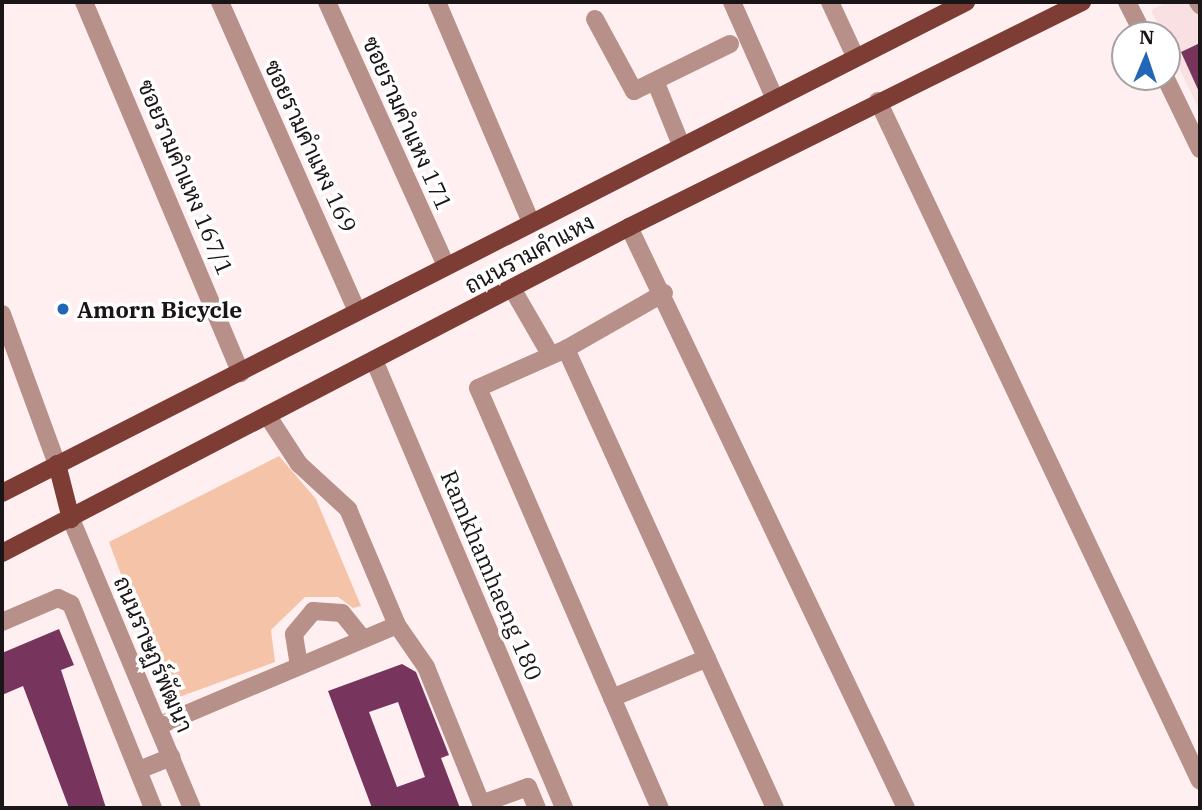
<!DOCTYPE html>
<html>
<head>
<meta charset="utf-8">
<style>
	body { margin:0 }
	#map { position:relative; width:1202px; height:810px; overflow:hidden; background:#ffeff1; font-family:"IBM Plex Serif",Sarabun,serif }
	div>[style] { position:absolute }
	.built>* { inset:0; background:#f8e0e3 }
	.green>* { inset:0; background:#f5c3a7 }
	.building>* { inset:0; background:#77345d }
	.minor>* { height:18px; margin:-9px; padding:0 9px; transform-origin:9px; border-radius:9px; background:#b79089 }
	.major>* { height:18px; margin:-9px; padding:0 9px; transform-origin:9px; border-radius:9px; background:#7e3d34 }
	.dots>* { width:19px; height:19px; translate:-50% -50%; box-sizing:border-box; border:4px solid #fff; border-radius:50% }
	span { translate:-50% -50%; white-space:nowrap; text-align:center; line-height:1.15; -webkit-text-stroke:7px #fff; paint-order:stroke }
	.street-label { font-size:23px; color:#1a1516 }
	.poi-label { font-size:23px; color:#1a1516; font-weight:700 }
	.left { translate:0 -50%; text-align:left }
	.frame { position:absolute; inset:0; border:4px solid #1a1516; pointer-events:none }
	.north { position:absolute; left:1111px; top:21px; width:70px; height:70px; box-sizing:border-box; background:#fff; border:2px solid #a3a1a2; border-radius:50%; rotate:2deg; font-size:19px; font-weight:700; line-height:28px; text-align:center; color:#1a1516 }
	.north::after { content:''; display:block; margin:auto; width:24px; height:32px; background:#2267b7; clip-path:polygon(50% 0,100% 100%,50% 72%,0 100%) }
</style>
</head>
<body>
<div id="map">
	<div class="built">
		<div style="clip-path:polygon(1168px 2px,1200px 2px,1200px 111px,1151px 10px)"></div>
	</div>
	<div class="green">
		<div style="clip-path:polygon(279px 456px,316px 499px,361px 606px,353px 608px,338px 597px,305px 597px,271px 630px,275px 662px,168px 701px,109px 542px)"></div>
	</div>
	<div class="building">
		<div style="clip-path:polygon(1200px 43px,1200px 94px,1181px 52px)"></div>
		<div style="clip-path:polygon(59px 629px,74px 665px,61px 670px,106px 808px,69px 808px,23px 686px,2px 695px,2px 653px)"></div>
		<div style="clip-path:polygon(evenodd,402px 664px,416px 672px,449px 755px,441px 758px,460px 808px,372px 808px,328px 691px,402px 664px,398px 702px,425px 777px,397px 787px,369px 712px,398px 702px)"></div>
	</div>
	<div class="minor">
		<div style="left:84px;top:2px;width:403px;rotate:67.1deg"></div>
		<div style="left:220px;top:2px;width:338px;rotate:66.1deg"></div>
		<div style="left:327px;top:2px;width:289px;rotate:65.7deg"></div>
		<div style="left:437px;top:2px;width:239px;rotate:66.9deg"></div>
		<div style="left:732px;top:2px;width:104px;rotate:66.1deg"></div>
		<div style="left:830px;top:2px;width:60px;rotate:65.2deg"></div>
		<div style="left:1127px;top:2px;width:37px;rotate:63deg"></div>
		<div style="left:1198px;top:2px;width:4px;rotate:56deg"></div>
		<div style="left:595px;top:19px;width:82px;rotate:61.6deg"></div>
		<div style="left:634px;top:91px;width:107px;rotate:-26.1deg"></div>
		<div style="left:1165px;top:77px;width:80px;rotate:64.1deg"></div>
		<div style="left:656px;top:83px;width:67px;rotate:68deg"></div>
		<div style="left:878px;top:101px;width:752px;rotate:64.66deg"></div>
		<div style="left:629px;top:227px;width:644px;rotate:64.51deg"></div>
		<div style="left:513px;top:290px;width:74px;rotate:60deg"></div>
		<div style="left:664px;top:293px;width:113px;rotate:150.3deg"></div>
		<div style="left:566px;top:349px;width:504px;rotate:65.52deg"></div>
		<div style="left:2px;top:314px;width:160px;rotate:69.9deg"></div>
		<div style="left:566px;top:349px;width:96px;rotate:156.1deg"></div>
		<div style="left:478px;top:388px;width:458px;rotate:66.6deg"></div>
		<div style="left:374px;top:360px;width:487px;rotate:67deg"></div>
		<div style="left:267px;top:415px;width:59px;rotate:56.9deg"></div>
		<div style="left:299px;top:464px;width:67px;rotate:42.6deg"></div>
		<div style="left:348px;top:509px;width:126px;rotate:67.1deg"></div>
		<div style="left:397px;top:625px;width:51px;rotate:55.4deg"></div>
		<div style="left:426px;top:667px;width:152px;rotate:68deg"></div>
		<div style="left:71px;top:519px;width:313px;rotate:67.3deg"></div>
		<div style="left:2px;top:622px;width:61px;rotate:-23.2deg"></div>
		<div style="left:58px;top:598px;width:14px;rotate:25deg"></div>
		<div style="left:71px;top:604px;width:220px;rotate:68.1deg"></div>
		<div style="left:299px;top:666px;width:32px;rotate:-99deg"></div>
		<div style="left:294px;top:634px;width:30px;rotate:-50deg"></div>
		<div style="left:313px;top:611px;width:29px;rotate:4deg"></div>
		<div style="left:342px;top:613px;width:33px;rotate:51deg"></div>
		<div style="left:612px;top:698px;width:103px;rotate:-22.8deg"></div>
		<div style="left:158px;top:726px;width:259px;rotate:-22.9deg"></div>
		<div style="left:139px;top:770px;width:35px;rotate:-22deg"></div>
		<div style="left:481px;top:804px;width:50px;rotate:-19.9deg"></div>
		<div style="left:528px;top:787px;width:23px;rotate:67deg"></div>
	</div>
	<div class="major">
		<div style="left:57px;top:464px;width:57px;rotate:75.7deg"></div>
		<div style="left:2px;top:493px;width:1082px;rotate:-26.99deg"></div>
		<div style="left:2px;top:553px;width:707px;rotate:-27.47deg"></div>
		<div style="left:629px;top:227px;width:506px;rotate:-26.41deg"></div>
	</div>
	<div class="dots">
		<div style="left:63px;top:309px;background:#2267b7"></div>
	</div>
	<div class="street-label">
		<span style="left:408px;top:123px;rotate:66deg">ซอยรามคำแหง 171</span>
		<span style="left:311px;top:146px;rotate:65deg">ซอยรามคำแหง 169</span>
		<span style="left:186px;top:177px;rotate:67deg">ซอยรามคำแหง 167/1</span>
		<span style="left:529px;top:253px;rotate:-28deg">ถนนรามคำแหง</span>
		<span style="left:492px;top:575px;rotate:67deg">Ramkhamhaeng 180</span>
		<span style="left:154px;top:654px;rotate:67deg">ถนนราษฏร์พัฒนา</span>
	</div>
	<div class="poi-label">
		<span class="left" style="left:77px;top:309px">Amorn Bicycle</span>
	</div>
	<div class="frame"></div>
	<div class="north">N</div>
</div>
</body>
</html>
